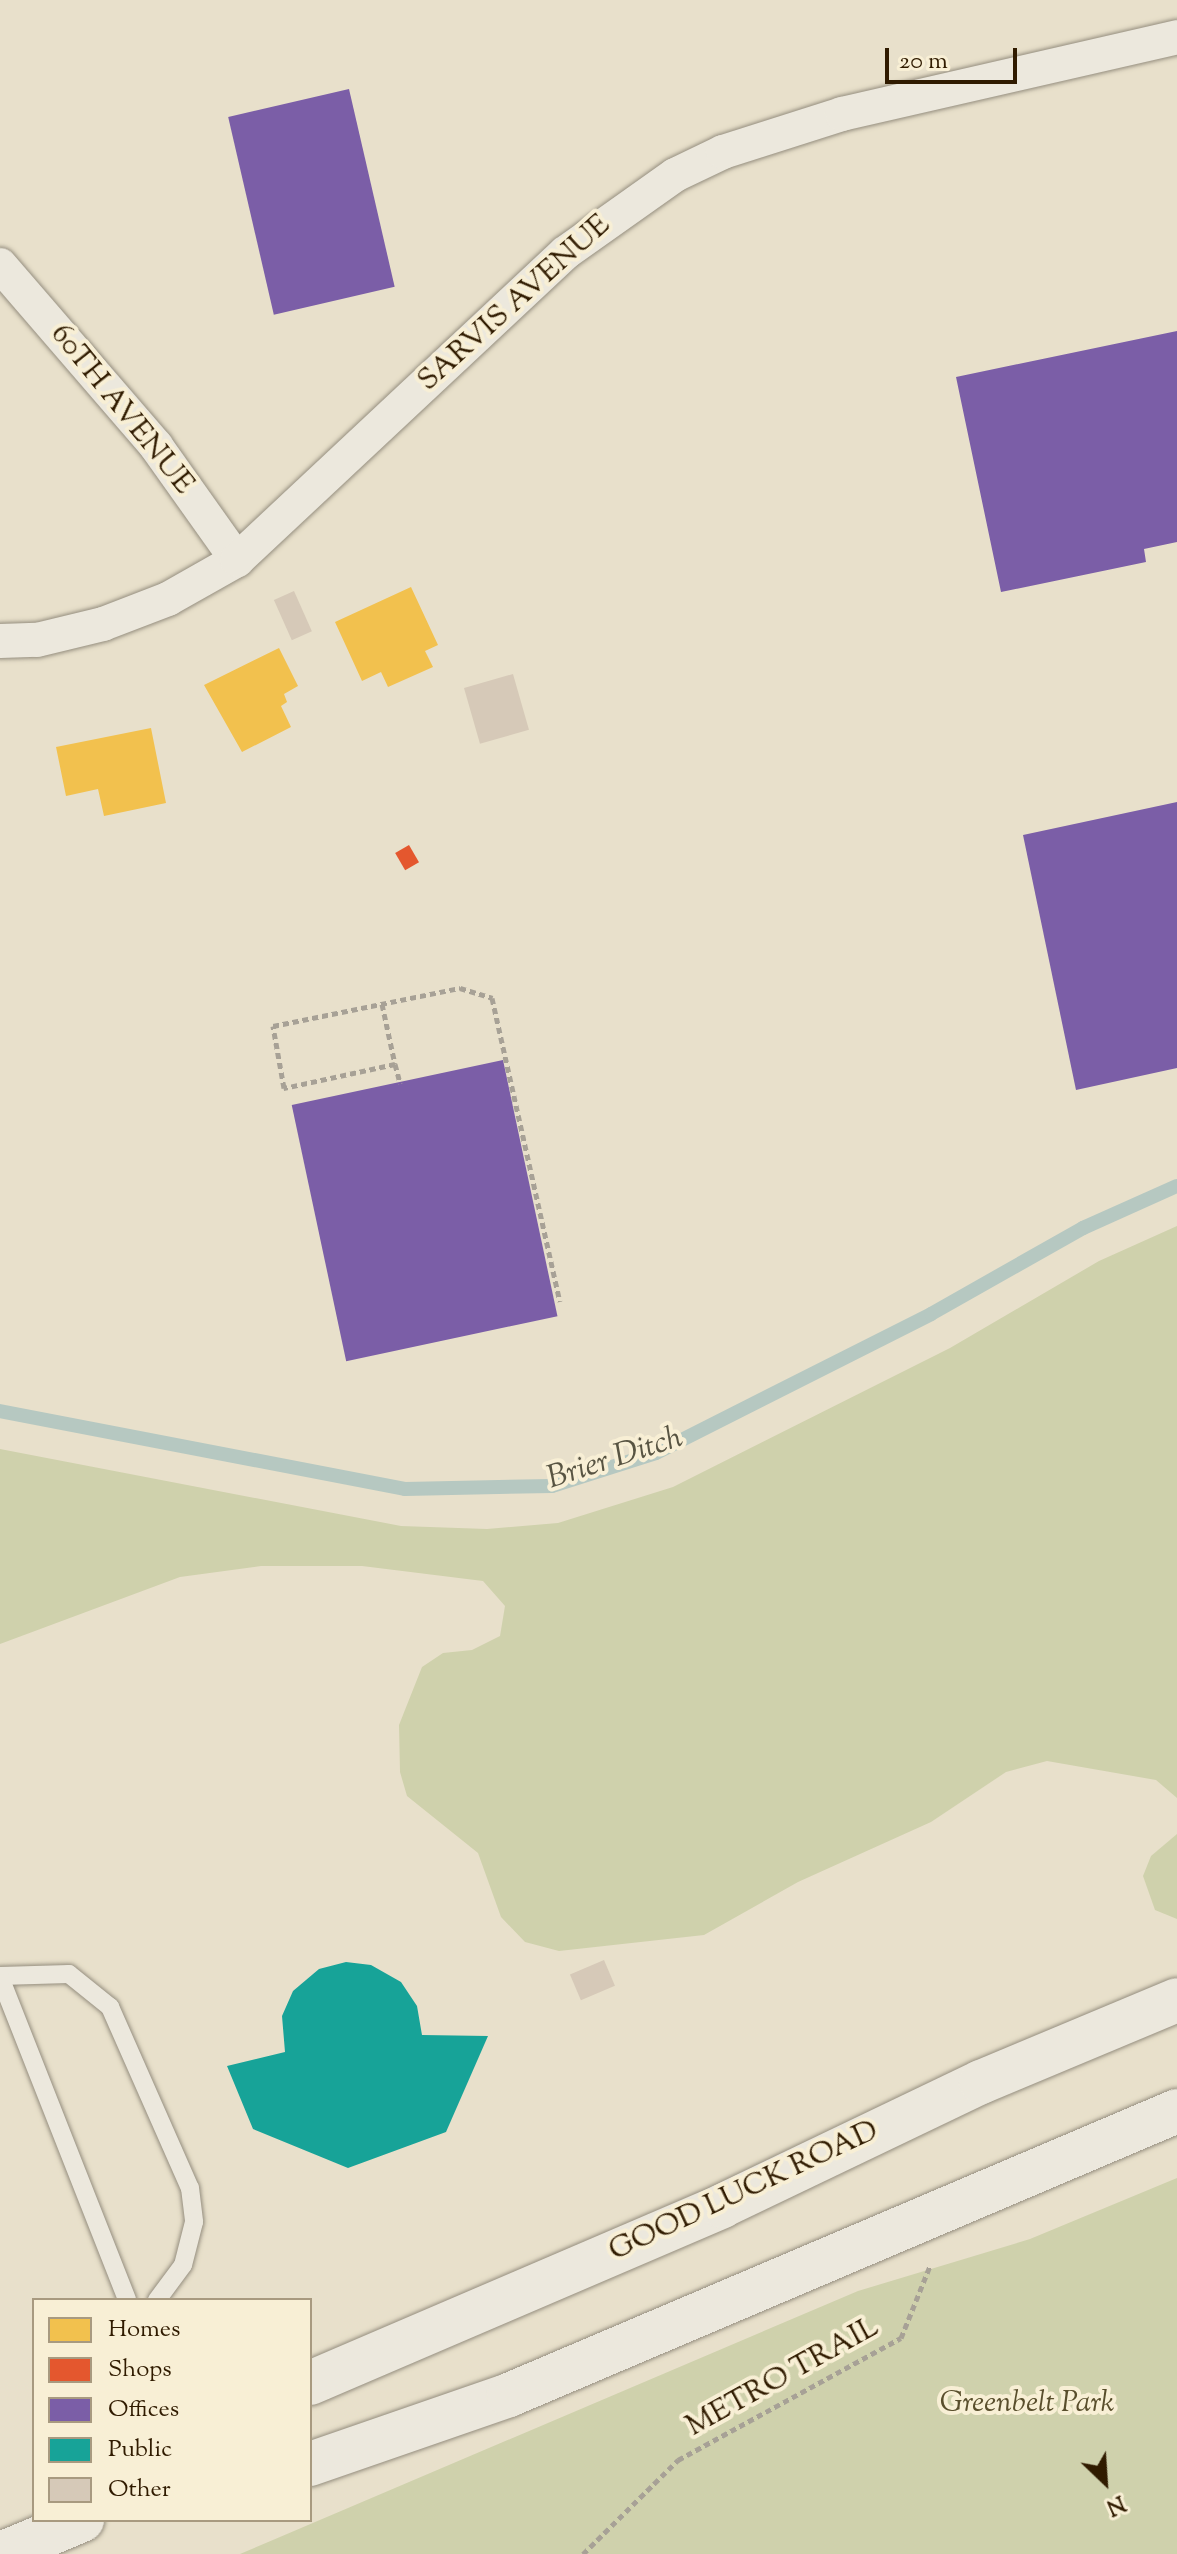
<!DOCTYPE html>
<html>
<head>
<meta charset="utf-8">
<style>
	body { margin:0 }
	#map { position:relative; width:1177px; height:2554px; overflow:hidden; background:#e8e0cb; font-family:"Sorts Mill Goudy",serif }
	div>[style] { position:absolute }
	.green>* { inset:0; background:#cfd1ac }
	.homes>* { inset:0; background:#f2c14e }
	.shops>* { inset:0; background:#e4572e; transform-origin:0 0 }
	.offices>* { inset:0; background:#7b5ea7; transform-origin:0 0 }
	.public>* { inset:0; background:#17a398 }
	.stream>* { height:14px; margin:-7px; padding:0 7px; transform-origin:7px; border-radius:7px; background:#b6c8c1 }
	.building>* { inset:0; background:#d6c9b8; transform-origin:0 0 }
	.path>* { height:5px; margin-top:-2.5px; transform-origin:0; background:repeating-linear-gradient(90deg,#a7a196 0 6px,transparent 0 10px) }
	.roads { filter:drop-shadow(0 0 2px #958e7f) drop-shadow(0 0 2px #958e7f) }
	.service>* { height:18px; margin:-9px; padding:0 9px; transform-origin:9px; border-radius:9px; background:#ece8dd }
	.minor>* { height:34px; margin:-17px; padding:0 17px; transform-origin:17px; border-radius:17px; background:#ece8dd }
	.secondary>* { height:44px; margin:-22px; padding:0 22px; transform-origin:22px; border-radius:22px; background:#ece8dd }
	span { translate:-50% -50%; white-space:nowrap; text-align:center; line-height:1.15; -webkit-text-stroke:8px #f8efd5; paint-order:stroke }
	.street-label { font-size:30px; color:#301b00 }
	.park-label { font-size:30px; color:#594e2c; font-style:italic }
	.water-label { font-size:32px; color:#585442; font-style:italic }
	.legend { position:absolute; left:32px; top:2298px; width:280px; height:224px; box-sizing:border-box; background:#f8efd5; border:2px solid #a89a80; margin:0; padding:10px 14px; list-style:none; font-size:24px; color:#301b00 }
	.legend li { display:flex; align-items:center; gap:16px; height:40px }
	.legend b { width:40px; border:2px solid #a89a80 }
	.north { position:absolute; left:1065px; top:2442px; width:80px; height:80px; -webkit-text-stroke:6px #f8efd5; paint-order:stroke; rotate:155deg; font-size:22px; font-weight:700; line-height:32px; text-align:center; color:#301b00 }
	.north::after { content:''; display:block; margin:auto; width:28px; height:36px; background:#301b00; clip-path:polygon(50% 0,100% 100%,50% 72%,0 100%) }
	.scale { position:absolute; left:885px; top:48px; width:132px; height:36px; box-sizing:border-box; border:4px solid #301b00; border-top:0; padding-left:10px; font-size:24px; line-height:28px; white-space:nowrap; color:#301b00; -webkit-text-stroke:6px #f8efd5; paint-order:stroke }
</style>
</head>
<body>
<div id="map">
	<div class="green">
		<div style="clip-path:polygon(1177px 1226px,1177px 1798px,1156px 1780px,1047px 1761px,1006px 1772px,931px 1822px,798px 1882px,704px 1935px,559px 1951px,525px 1942px,501px 1917px,478px 1853px,407px 1796px,400px 1772px,399px 1725px,422px 1667px,443px 1653px,472px 1650px,500px 1636px,505px 1606px,483px 1581px,362px 1566px,261px 1566px,180px 1577px,0 1644px,0 1449px,401px 1526px,487px 1529px,558px 1523px,673px 1487px,950px 1348px,1099px 1261px)"></div>
		<div style="clip-path:polygon(1177px 1834px,1177px 1919px,1155px 1910px,1143px 1876px,1151px 1856px)"></div>
		<div style="clip-path:polygon(1177px 2178px,1177px 2554px,240px 2554px,858px 2291px,1030px 2239px)"></div>
	</div>
	<div class="homes">
		<div style="clip-path:polygon(411px 587px,438px 645px,425px 651px,433px 667px,388px 687px,381px 672px,362px 681px,335px 622px)"></div>
		<div style="clip-path:polygon(279px 648px,298px 686px,284px 694px,287px 702px,281px 706px,291px 727px,242px 752px,204px 685px)"></div>
		<div style="clip-path:polygon(151px 728px,166px 803px,104px 816px,98px 789px,66px 796px,56px 747px)"></div>
	</div>
	<div class="shops">
		<div style="left:409px;top:845px;width:20px;height:16px;rotate:60deg"></div>
	</div>
	<div class="offices">
		<div style="left:349px;top:89px;width:203px;height:124px;rotate:77deg"></div>
		<div style="clip-path:polygon(1177px 331px,1177px 542px,1144px 549px,1146px 562px,1001px 592px,956px 377px)"></div>
		<div style="clip-path:polygon(1177px 802px,1177px 1068px,1076px 1090px,1023px 835px)"></div>
		<div style="left:503px;top:1060px;width:262px;height:216px;rotate:78deg"></div>
	</div>
	<div class="public">
		<div style="clip-path:polygon(346px 1962px,371px 1965px,401px 1982px,417px 2006px,422px 2035px,488px 2036px,446px 2132px,348px 2168px,253px 2129px,227px 2066px,285px 2052px,282px 2016px,293px 1991px,319px 1969px)"></div>
	</div>
	<div class="stream">
		<div style="left:0;top:1411px;width:412px;rotate:10.9deg"></div>
		<div style="left:405px;top:1489px;width:147px;rotate:-1.2deg"></div>
		<div style="left:552px;top:1486px;width:109px;rotate:-17.6deg"></div>
		<div style="left:656px;top:1453px;width:308px;rotate:-26.8deg"></div>
		<div style="left:931px;top:1314px;width:175px;rotate:-29.5deg"></div>
		<div style="left:1083px;top:1228px;width:103px;rotate:-24.1deg"></div>
	</div>
	<div class="building">
		<div style="left:294px;top:591px;width:44px;height:22px;rotate:66deg"></div>
		<div style="left:513px;top:674px;width:58px;height:51px;rotate:74deg"></div>
		<div style="left:604px;top:1960px;width:28px;height:37px;rotate:67deg"></div>
	</div>
	<div class="path">
		<div style="left:382px;top:1004px;width:61px;rotate:77.8deg"></div>
		<div style="left:395px;top:1064px;width:114px;rotate:167.8deg"></div>
		<div style="left:284px;top:1088px;width:63px;rotate:-100.1deg"></div>
		<div style="left:273px;top:1026px;width:191px;rotate:-11.5deg"></div>
		<div style="left:460px;top:988px;width:34px;rotate:17deg"></div>
		<div style="left:492px;top:998px;width:311px;rotate:77.4deg"></div>
		<div style="left:395px;top:1064px;width:20px;rotate:75deg"></div>
		<div style="left:583px;top:2554px;width:134px;rotate:-44.7deg"></div>
		<div style="left:678px;top:2460px;width:254px;rotate:-28.7deg"></div>
		<div style="left:901px;top:2338px;width:78px;rotate:-68.1deg"></div>
	</div>
	<div class="roads">
		<div class="service">
			<div style="left:0;top:1976px;width:69px;rotate:-1.7deg"></div>
			<div style="left:69px;top:1974px;width:53px;rotate:38.8deg"></div>
			<div style="left:110px;top:2007px;width:198px;rotate:66.2deg"></div>
			<div style="left:190px;top:2188px;width:34px;rotate:83deg"></div>
			<div style="left:194px;top:2222px;width:44px;rotate:104.3deg"></div>
			<div style="left:183px;top:2265px;width:44px;rotate:126.6deg"></div>
			<div style="left:0;top:1977px;width:347px;rotate:68.5deg"></div>
		</div>
		<div class="minor">
			<div style="left:0;top:265px;width:239px;rotate:49.2deg"></div>
			<div style="left:156px;top:446px;width:140px;rotate:54.6deg"></div>
			<div style="left:0;top:641px;width:37px;rotate:-2deg"></div>
			<div style="left:37px;top:640px;width:68px;rotate:-13.6deg"></div>
			<div style="left:103px;top:624px;width:70px;rotate:-21deg"></div>
			<div style="left:168px;top:599px;width:79px;rotate:-29.5deg"></div>
			<div style="left:237px;top:560px;width:449px;rotate:-43.1deg"></div>
			<div style="left:565px;top:253px;width:135px;rotate:-35.3deg"></div>
			<div style="left:675px;top:175px;width:53px;rotate:-25.6deg"></div>
			<div style="left:723px;top:152px;width:125px;rotate:-17.7deg"></div>
			<div style="left:842px;top:114px;width:344px;rotate:-12.9deg"></div>
		</div>
		<div class="secondary">
			<div style="left:310px;top:2383px;width:448px;rotate:-23.2deg"></div>
			<div style="left:722px;top:2206px;width:287px;rotate:-25.6deg"></div>
			<div style="left:981px;top:2082px;width:212px;rotate:-22.7deg"></div>
			<div style="left:310px;top:2464px;width:211px;rotate:-19.1deg"></div>
			<div style="left:509px;top:2395px;width:726px;rotate:-23.03deg"></div>
			<div style="left:1px;top:2554px;width:88px;rotate:-22.8deg"></div>
		</div>
	</div>
	<div class="street-label">
		<span style="left:515px;top:304px;rotate:-42deg">SARVIS AVENUE</span>
		<span style="left:121px;top:410px;rotate:51deg">60TH AVENUE</span>
		<span style="left:744px;top:2192px;rotate:-25deg">GOOD LUCK ROAD</span>
		<span style="left:783px;top:2378px;rotate:-29deg">METRO TRAIL</span>
	</div>
	<div class="park-label">
		<span style="left:1027px;top:2404px">Greenbelt Park</span>
	</div>
	<div class="water-label">
		<span style="left:615px;top:1459px;rotate:-18deg">Brier Ditch</span>
	</div>
	<ul class="legend">
	<li><b style="height:22px;background:#f2c14e"></b>Homes</li>
	<li><b style="height:22px;background:#e4572e"></b>Shops</li>
	<li><b style="height:22px;background:#7b5ea7"></b>Offices</li>
	<li><b style="height:22px;background:#17a398"></b>Public</li>
	<li><b style="height:22px;background:#d6c9b8"></b>Other</li>
	</ul>
	<div class="north">N</div>
	<div class="scale">20 m</div>
</div>
</body>
</html>
